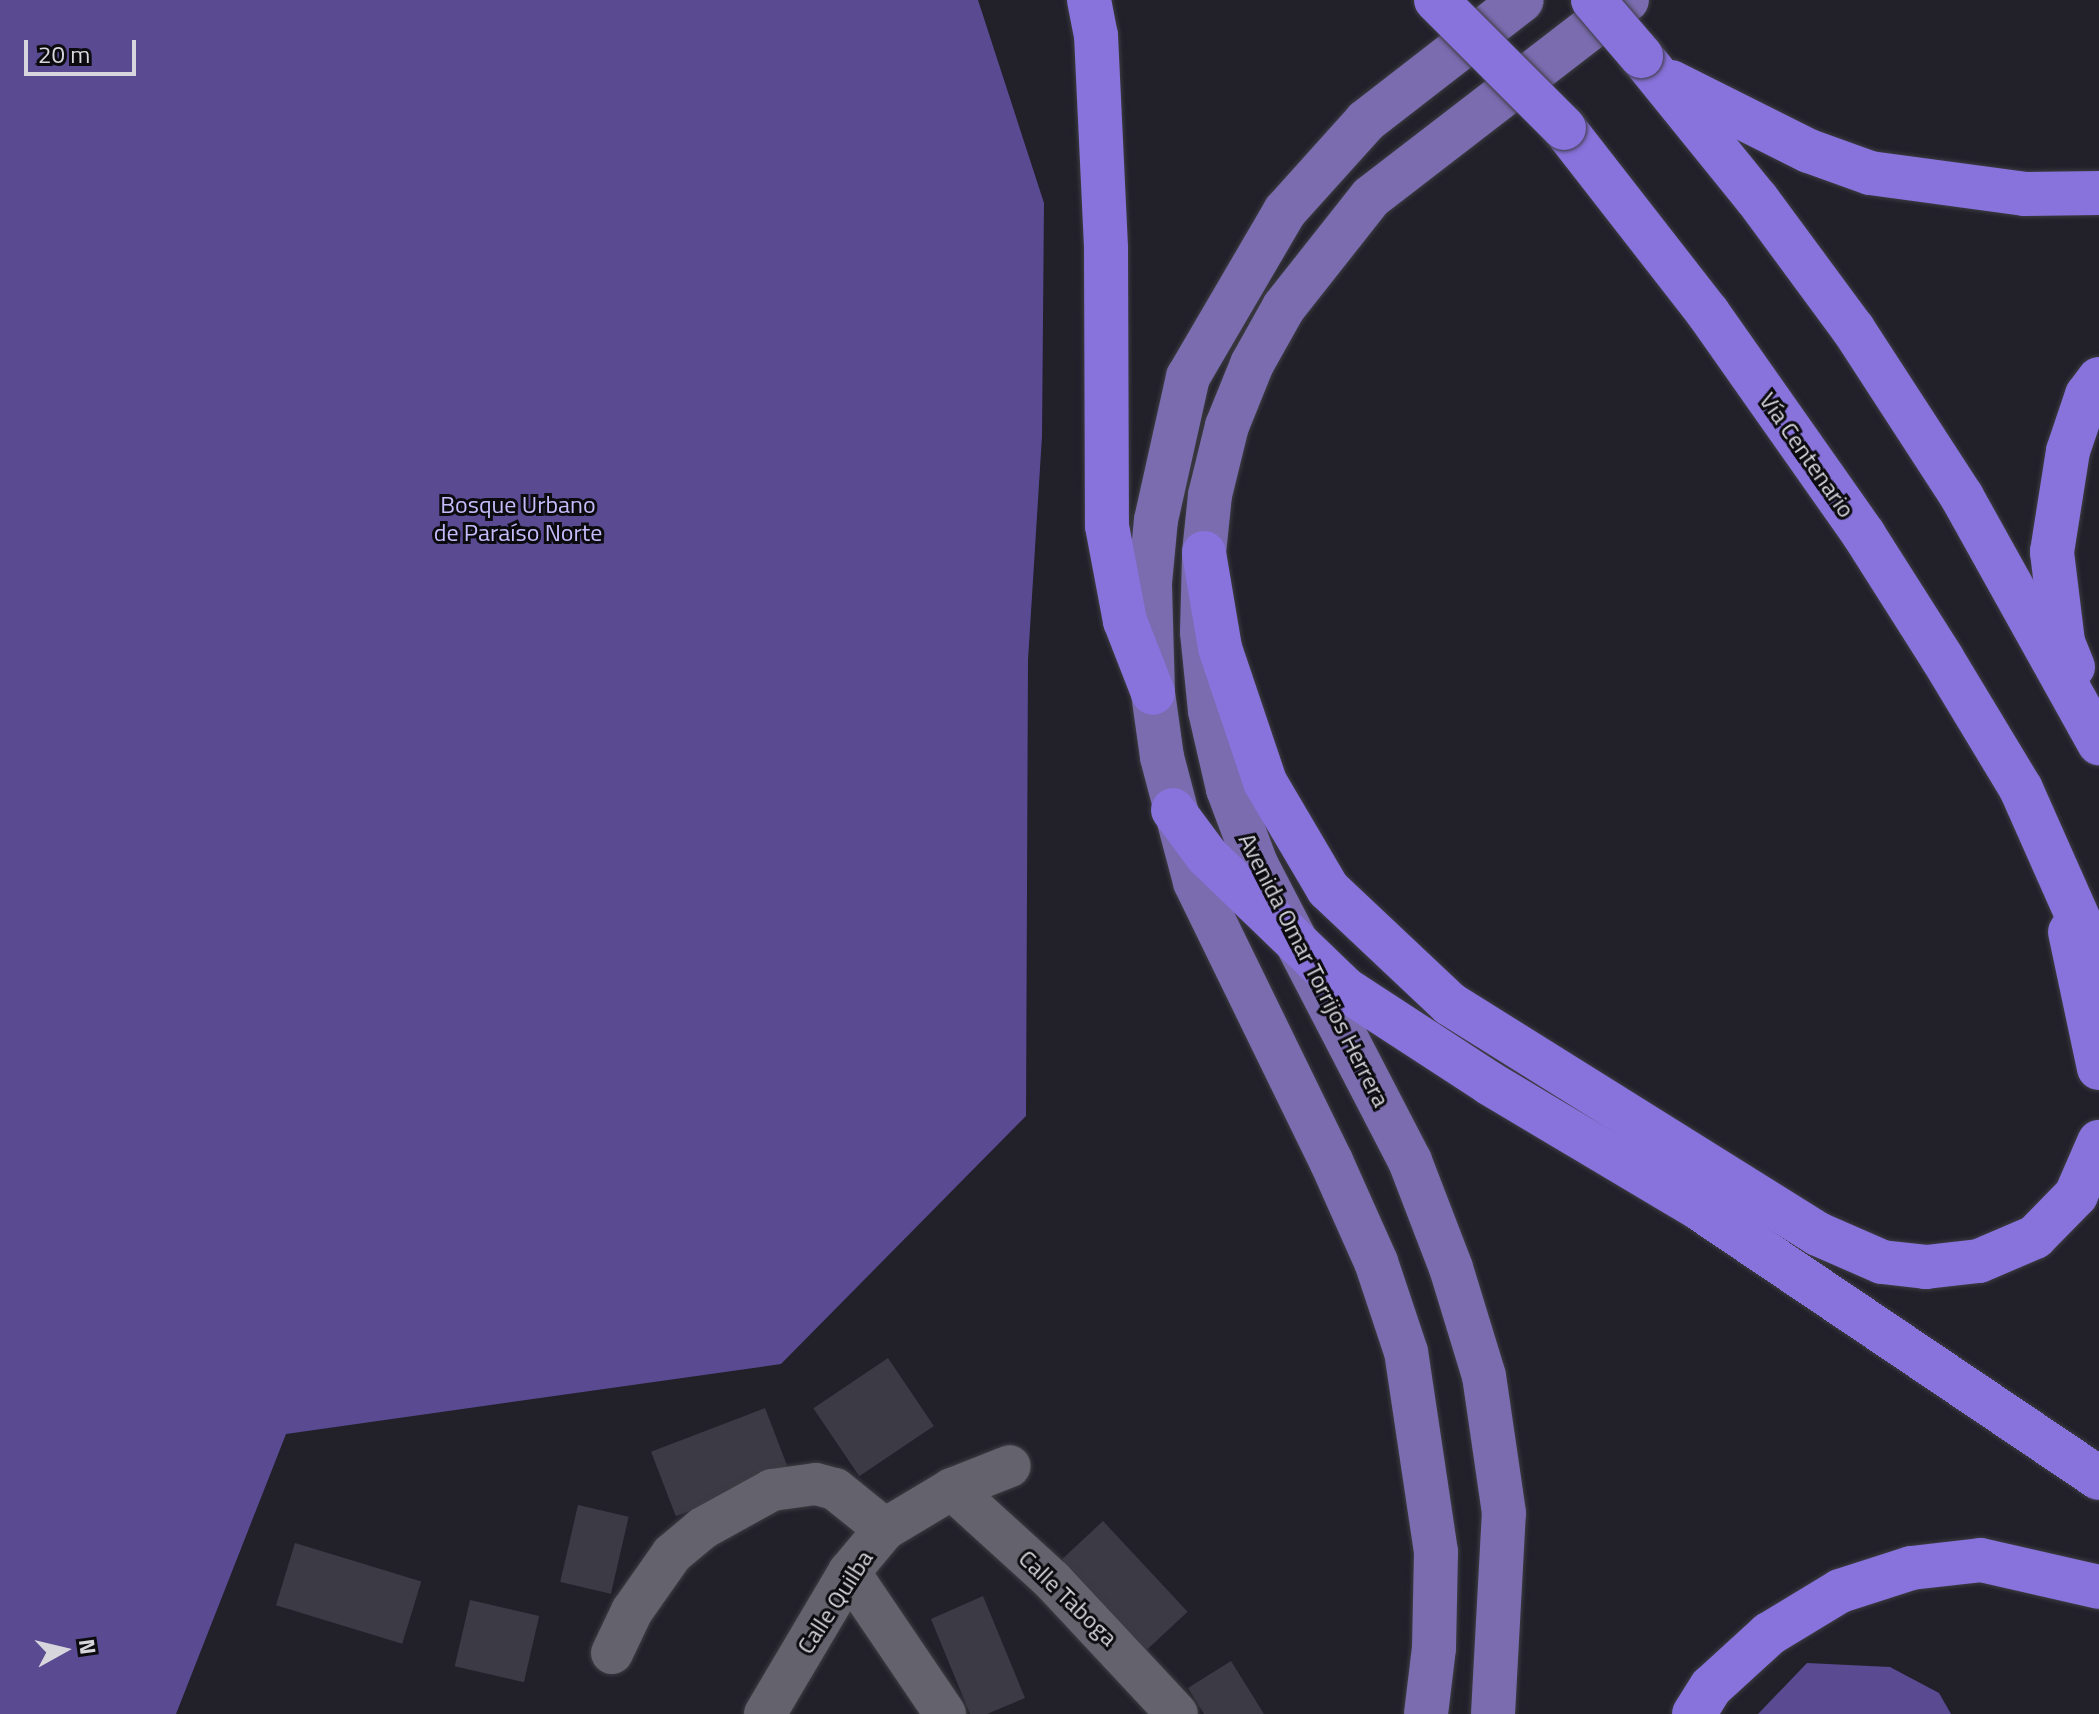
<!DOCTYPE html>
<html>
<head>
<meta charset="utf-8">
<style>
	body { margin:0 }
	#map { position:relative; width:2099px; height:1714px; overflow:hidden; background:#22212a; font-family:"Titillium Web",sans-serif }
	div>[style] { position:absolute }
	.forest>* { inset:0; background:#594a92 }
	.building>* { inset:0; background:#3c3b45; transform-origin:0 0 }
	.roads { filter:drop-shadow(0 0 2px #3c3c42) drop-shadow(0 0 2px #3c3c42) }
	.street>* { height:42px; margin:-21px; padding:0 21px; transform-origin:21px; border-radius:21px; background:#64636d }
	.primary>* { height:44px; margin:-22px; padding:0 22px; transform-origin:22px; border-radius:22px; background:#7a6caf }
	.highway>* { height:44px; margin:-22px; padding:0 22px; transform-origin:22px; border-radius:22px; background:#8872db }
	.bridges { filter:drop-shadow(0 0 2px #3c3c42) drop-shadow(0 0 2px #3c3c42) }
	.highway-bridge>* { height:44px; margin:-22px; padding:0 22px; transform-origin:22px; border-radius:22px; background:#8872db }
	span { translate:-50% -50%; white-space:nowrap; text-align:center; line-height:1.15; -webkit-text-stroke:6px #0c0b0f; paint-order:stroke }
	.street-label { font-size:24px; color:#d6d6dc }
	.park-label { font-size:24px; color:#c5bcfb }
	.north { position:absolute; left:24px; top:1610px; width:80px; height:80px; -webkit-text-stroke:6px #0c0b0f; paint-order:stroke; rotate:82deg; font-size:22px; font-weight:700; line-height:32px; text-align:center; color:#d6d6dc }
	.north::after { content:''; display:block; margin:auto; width:28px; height:36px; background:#d6d6dc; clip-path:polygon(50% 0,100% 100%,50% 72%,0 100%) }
	.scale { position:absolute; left:24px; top:40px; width:112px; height:36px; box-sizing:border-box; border:4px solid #d6d6dc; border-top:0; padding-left:10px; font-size:24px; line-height:28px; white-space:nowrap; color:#d6d6dc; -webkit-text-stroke:6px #0c0b0f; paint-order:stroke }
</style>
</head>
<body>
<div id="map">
	<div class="forest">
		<div style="clip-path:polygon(0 0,978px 0,1044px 203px,1042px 436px,1028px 660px,1026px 1116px,781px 1364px,286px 1434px,176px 1714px,0 1714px)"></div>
		<div style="clip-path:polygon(1807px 1663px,1890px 1667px,1939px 1693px,1951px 1714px,1758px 1714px)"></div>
	</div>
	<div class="building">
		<div style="left:888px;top:1358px;width:82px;height:90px;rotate:56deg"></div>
		<div style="left:765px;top:1408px;width:69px;height:122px;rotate:69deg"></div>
		<div style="left:578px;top:1505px;width:52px;height:79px;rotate:13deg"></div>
		<div style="left:1103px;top:1521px;width:124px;height:56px;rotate:47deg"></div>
		<div style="left:295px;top:1543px;width:132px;height:65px;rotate:17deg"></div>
		<div style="clip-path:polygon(983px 1596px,1025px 1698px,987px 1714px,970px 1714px,931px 1619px)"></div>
		<div style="left:470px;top:1600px;width:71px;height:68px;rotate:13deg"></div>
		<div style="clip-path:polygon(1231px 1661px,1264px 1714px,1204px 1714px,1188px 1688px)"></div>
	</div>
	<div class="roads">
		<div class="street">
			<div style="left:952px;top:1489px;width:135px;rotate:42.3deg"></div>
			<div style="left:1052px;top:1580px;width:183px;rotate:47deg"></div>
			<div style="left:849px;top:1572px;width:171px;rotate:55.9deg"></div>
			<div style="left:612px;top:1653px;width:47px;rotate:-64.5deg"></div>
			<div style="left:632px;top:1611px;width:70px;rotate:-54.9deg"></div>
			<div style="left:672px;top:1554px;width:40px;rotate:-40deg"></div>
			<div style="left:703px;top:1528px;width:79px;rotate:-28.8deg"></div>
			<div style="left:772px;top:1490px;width:44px;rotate:-7.8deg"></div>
			<div style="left:816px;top:1484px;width:20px;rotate:15deg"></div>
			<div style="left:835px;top:1489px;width:64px;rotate:38.7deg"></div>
			<div style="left:765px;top:1714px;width:165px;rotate:-59.4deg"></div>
			<div style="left:849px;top:1572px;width:56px;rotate:-50.1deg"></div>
			<div style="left:885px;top:1529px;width:78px;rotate:-30.8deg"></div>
			<div style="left:952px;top:1489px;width:62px;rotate:-21.6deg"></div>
		</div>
		<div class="primary">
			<div style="left:1426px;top:1714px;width:66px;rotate:-83.1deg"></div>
			<div style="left:1434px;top:1648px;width:96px;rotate:-88.8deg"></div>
			<div style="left:1436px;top:1552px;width:202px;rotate:-98.5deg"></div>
			<div style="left:1406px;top:1352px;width:95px;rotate:-108.4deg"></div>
			<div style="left:1376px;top:1262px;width:111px;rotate:-114deg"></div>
			<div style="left:1331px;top:1161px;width:310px;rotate:-116deg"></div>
			<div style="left:1195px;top:882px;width:129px;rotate:-104.8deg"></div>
			<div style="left:1162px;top:757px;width:65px;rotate:-98deg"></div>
			<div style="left:1153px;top:693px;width:110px;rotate:-91.6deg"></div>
			<div style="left:1150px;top:583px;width:63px;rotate:-84.6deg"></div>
			<div style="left:1156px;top:520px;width:147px;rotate:-77.4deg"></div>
			<div style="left:1188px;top:377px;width:192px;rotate:-59.7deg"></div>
			<div style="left:1285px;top:211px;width:121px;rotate:-48deg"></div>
			<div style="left:1366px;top:121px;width:197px;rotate:-37.8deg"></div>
			<div style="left:1493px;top:1714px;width:201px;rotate:-86.9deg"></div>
			<div style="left:1504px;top:1513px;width:138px;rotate:-98.3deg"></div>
			<div style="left:1484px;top:1376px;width:113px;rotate:-107deg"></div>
			<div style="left:1451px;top:1268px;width:115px;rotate:-111deg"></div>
			<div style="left:1410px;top:1161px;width:335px;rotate:-117.4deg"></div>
			<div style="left:1256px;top:864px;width:80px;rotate:-110.5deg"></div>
			<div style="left:1228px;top:789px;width:80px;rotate:-103deg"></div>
			<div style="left:1210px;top:711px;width:79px;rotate:-95.8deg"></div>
			<div style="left:1202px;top:632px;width:79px;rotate:-88.5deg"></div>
			<div style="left:1204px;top:553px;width:58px;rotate:-84.1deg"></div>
			<div style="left:1210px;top:495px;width:71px;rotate:-76.2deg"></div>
			<div style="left:1227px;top:426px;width:67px;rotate:-68deg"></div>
			<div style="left:1252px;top:364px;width:65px;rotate:-60.7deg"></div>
			<div style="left:1284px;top:307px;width:140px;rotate:-51.7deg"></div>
			<div style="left:1371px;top:197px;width:323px;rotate:-37.6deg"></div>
		</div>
		<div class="highway">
			<div style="left:1089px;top:0;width:36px;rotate:79deg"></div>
			<div style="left:1096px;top:35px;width:214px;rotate:87.3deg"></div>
			<div style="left:1106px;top:249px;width:277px;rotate:89.8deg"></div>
			<div style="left:1107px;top:526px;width:97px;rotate:79.3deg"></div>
			<div style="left:1125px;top:621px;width:77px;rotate:68.7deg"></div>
			<div style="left:1641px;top:56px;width:184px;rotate:51deg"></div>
			<div style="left:1757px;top:199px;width:162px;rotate:53.6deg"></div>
			<div style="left:1853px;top:329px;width:200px;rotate:57deg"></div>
			<div style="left:1962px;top:497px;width:282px;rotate:60.9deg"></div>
			<div style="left:1671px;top:82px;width:154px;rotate:26.6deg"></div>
			<div style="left:1809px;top:151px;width:65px;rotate:19.8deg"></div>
			<div style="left:1870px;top:173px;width:156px;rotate:7.7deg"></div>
			<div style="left:2025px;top:194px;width:74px;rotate:-0.8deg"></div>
			<div style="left:1564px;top:128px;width:234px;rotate:52.1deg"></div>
			<div style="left:1708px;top:313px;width:271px;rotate:54.9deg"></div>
			<div style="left:1864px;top:535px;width:146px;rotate:57.6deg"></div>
			<div style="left:1942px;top:658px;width:153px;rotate:58.9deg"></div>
			<div style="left:2021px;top:789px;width:193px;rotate:66.1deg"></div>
			<div style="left:1204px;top:553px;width:96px;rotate:80.4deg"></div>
			<div style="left:1220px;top:648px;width:141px;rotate:71.4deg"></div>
			<div style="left:1265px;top:782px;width:124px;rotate:59.5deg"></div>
			<div style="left:1328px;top:889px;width:168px;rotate:43.3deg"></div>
			<div style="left:1450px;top:1004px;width:434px;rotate:32deg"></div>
			<div style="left:1818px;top:1234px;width:70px;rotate:23.6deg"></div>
			<div style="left:1882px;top:1262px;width:44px;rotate:6.5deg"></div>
			<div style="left:1926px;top:1267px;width:53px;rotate:-6.5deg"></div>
			<div style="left:1979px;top:1261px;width:61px;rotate:-23.2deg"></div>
			<div style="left:2035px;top:1237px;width:59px;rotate:-45.7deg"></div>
			<div style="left:2076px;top:1195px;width:58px;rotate:-66.5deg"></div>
			<div style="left:2073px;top:667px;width:27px;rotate:-112deg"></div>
			<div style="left:2063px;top:642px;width:91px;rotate:-97deg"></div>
			<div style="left:2052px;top:552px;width:102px;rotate:-81deg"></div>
			<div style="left:2068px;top:451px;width:59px;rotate:-71.3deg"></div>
			<div style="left:2087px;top:395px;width:20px;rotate:-53deg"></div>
			<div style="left:1173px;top:810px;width:57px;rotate:53.5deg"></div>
			<div style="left:1207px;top:856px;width:192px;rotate:43.9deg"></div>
			<div style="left:1345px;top:989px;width:172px;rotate:33.1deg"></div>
			<div style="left:1489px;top:1083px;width:246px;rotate:30.8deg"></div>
			<div style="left:1700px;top:1209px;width:481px;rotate:34deg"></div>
			<div style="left:2070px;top:932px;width:139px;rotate:78deg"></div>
			<div style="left:1694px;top:1714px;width:32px;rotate:-58deg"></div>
			<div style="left:1711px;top:1687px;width:79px;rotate:-42.4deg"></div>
			<div style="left:1769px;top:1634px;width:83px;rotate:-31.2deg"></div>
			<div style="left:1840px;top:1591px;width:75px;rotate:-17.9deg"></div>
			<div style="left:1911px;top:1568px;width:70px;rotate:-6.5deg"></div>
			<div style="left:1981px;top:1560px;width:121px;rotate:12.9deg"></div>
		</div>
	</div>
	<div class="bridges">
		<div class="highway-bridge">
			<div style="left:1436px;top:0;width:181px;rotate:45deg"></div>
			<div style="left:1593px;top:0;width:74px;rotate:49.4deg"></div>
		</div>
	</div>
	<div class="street-label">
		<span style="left:1807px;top:455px;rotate:55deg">Vía Centenario</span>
		<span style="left:1314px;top:970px;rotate:63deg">Avenida Omar Torrijos Herrera</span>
		<span style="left:1068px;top:1598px;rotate:44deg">Calle Taboga</span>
		<span style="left:835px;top:1602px;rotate:-57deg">Calle Quilba</span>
	</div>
	<div class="park-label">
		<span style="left:518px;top:519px">Bosque Urbano<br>de Paraíso Norte</span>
	</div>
	<div class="north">N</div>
	<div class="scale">20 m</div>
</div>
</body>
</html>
